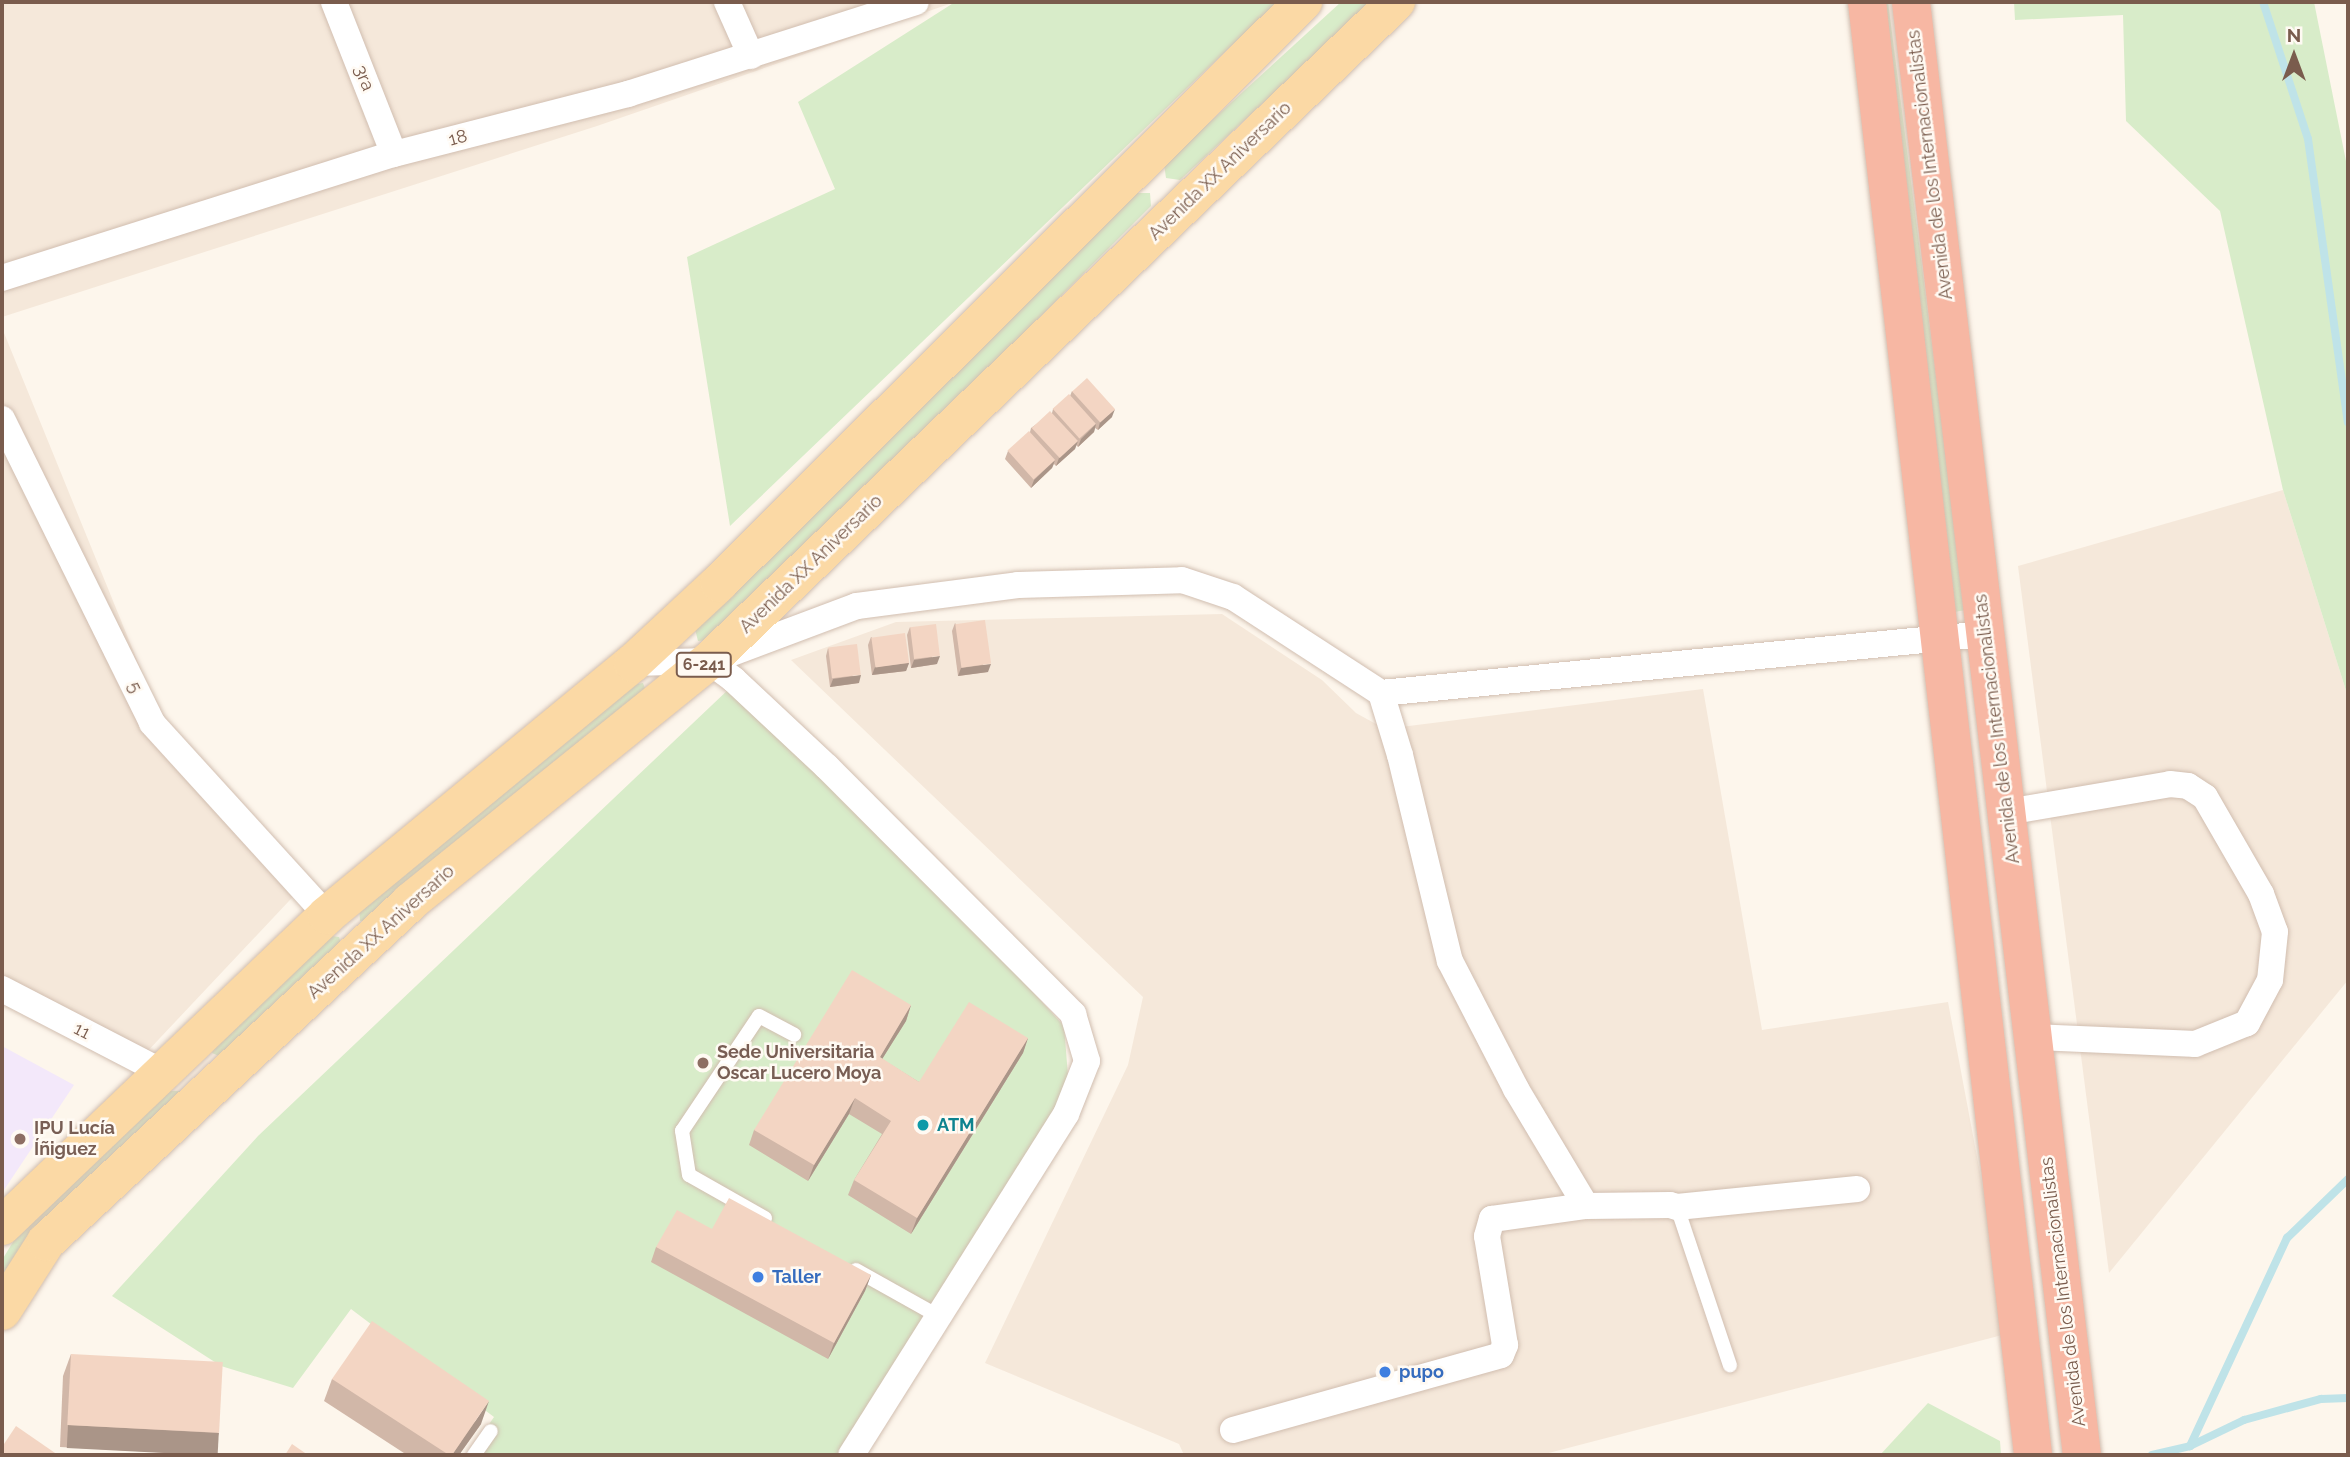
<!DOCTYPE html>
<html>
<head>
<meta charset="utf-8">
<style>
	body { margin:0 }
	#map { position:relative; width:2350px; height:1457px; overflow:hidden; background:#fdf6ec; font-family:Raleway,sans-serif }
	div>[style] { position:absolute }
	.residential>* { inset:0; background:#f5e8da }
	.education>* { inset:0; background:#f3e8fa }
	.green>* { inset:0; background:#d8ecc9 }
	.stream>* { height:8px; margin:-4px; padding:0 4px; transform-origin:4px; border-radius:4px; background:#bfe3e8 }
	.roads { filter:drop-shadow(0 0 2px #d1beb0) drop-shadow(0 0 2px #d1beb0) }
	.lane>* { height:14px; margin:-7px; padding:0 7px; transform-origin:7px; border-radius:7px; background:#fff }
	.street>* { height:26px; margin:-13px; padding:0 13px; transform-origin:13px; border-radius:13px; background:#fff }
	.primary>* { height:38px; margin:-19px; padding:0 19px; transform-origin:19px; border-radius:19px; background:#fbd9a5 }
	.highway>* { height:38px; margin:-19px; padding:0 19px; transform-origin:19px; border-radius:19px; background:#f7b7a3 }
	.wall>* { inset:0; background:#d1b7a8 }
	.shaded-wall>* { inset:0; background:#aa9588; transform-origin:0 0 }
	.building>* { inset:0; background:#f3d5c3; transform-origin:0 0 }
	.dots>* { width:19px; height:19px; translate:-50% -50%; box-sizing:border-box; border:4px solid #fffaf3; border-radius:50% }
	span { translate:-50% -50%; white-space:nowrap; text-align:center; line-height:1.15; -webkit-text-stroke:5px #fffaf3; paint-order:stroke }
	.shield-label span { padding:2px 5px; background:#fffaf3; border:2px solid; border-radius:5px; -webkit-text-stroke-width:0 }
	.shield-label { font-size:16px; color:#7a5c4d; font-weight:700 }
	.street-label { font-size:18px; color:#7a5c4d }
	.education-label { font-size:18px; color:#785e54; font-weight:700 }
	.left { translate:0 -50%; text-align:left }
	.culture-label { font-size:18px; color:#0d838f; font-weight:700 }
	.shop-label { font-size:18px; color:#366cbe; font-weight:700 }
	.frame { position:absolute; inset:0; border:4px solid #7a5c4d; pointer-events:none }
	.north { position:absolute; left:2259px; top:21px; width:70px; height:70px; -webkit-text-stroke:5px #fffaf3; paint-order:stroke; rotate:0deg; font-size:19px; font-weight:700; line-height:28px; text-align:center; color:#7a5c4d }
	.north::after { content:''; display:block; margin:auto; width:24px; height:32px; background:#7a5c4d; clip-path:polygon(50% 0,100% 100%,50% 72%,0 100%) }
</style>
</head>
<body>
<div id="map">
	<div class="residential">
		<div style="clip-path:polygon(2px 2px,955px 2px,597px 126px,2px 317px)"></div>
		<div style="clip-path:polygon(2px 328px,157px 709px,304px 885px,144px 1055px,2px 987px)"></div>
		<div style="clip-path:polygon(2283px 490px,2348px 697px,2348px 980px,2109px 1273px,2018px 566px)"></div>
		<div style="clip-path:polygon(1222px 614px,1322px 680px,1356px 713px,1385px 729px,1703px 689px,1762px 1030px,1948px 1002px,2010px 1333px,1541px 1455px,1184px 1455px,1179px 1444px,985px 1363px,1128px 1065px,1143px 997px,791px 660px,896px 622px)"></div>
	</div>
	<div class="education">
		<div style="clip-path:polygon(2px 1046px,74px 1085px,2px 1193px)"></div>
	</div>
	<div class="green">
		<div style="clip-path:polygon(955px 2px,1277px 2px,730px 526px,687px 257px,835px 189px,798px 102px)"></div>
		<div style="clip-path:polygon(1341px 2px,1372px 2px,1180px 180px,1166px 178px,1164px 164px)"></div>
		<div style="clip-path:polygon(1878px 2px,1888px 2px,1966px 610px,1954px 612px)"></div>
		<div style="clip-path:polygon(2014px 2px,2314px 2px,2348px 171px,2348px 697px,2283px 490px,2220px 211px,2126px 121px,2123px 15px,2015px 20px)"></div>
		<div style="clip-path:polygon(1135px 193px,1150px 193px,1151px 206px,718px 639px,698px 641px,695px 629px)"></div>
		<div style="clip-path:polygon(643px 683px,647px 694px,376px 920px,360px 921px,359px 905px,625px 686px)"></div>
		<div style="clip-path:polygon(731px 687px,1008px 965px,1064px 1026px,1069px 1088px,841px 1455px,468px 1455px,494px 1417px,351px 1309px,293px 1388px,221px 1366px,112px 1296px,258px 1136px)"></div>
		<div style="clip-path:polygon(324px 935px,339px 937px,343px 950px,226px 1059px,212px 1053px,218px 1037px)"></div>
		<div style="clip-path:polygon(167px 1091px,185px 1091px,2px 1293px,2px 1260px,16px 1237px)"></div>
		<div style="clip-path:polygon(1928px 1403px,2000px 1441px,2001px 1455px,1880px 1455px)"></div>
	</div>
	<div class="stream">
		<div style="left:2263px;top:2px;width:144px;rotate:71.8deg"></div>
		<div style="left:2308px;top:139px;width:286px;rotate:82deg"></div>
		<div style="left:2190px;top:1446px;width:60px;rotate:-25.7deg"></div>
		<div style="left:2244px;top:1420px;width:80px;rotate:-15.3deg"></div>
		<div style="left:2321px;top:1399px;width:27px;rotate:-2deg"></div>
		<div style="left:2152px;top:1455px;width:39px;rotate:-13deg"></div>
		<div style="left:2190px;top:1446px;width:230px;rotate:-65deg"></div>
		<div style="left:2287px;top:1238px;width:85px;rotate:-44deg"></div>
	</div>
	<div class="roads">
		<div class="lane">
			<div style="left:1677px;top:1207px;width:167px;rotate:71.5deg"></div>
			<div style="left:765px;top:1218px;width:87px;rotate:-150.5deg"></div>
			<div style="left:689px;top:1175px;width:45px;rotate:-99deg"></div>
			<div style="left:682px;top:1131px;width:138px;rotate:-56.2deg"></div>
			<div style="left:759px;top:1016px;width:40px;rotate:28deg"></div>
			<div style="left:856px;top:1270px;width:94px;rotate:29.3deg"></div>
			<div style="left:474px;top:1455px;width:29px;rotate:-55deg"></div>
		</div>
		<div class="street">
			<div style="left:334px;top:2px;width:163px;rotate:68.5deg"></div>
			<div style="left:727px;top:2px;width:59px;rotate:66deg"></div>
			<div style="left:2px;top:278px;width:411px;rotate:-17.6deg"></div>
			<div style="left:394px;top:154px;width:242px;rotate:-14.4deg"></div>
			<div style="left:628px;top:94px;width:302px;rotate:-17.7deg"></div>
			<div style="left:2px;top:419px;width:339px;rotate:63.7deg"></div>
			<div style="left:152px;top:723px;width:260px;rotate:47.7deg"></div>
			<div style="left:721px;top:657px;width:145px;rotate:-20.6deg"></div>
			<div style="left:857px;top:606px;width:162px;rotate:-7.4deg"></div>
			<div style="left:1018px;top:585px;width:164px;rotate:-1.7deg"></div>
			<div style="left:1182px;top:580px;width:54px;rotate:18.4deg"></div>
			<div style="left:1233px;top:597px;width:176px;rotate:33deg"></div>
			<div style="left:1381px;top:693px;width:607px;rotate:-5.58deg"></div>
			<div style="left:633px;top:663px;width:76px;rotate:-1.5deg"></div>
			<div style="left:709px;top:661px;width:31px;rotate:37deg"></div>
			<div style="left:734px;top:680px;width:127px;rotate:43.1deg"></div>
			<div style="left:827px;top:767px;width:349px;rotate:45.1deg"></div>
			<div style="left:1073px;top:1014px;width:49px;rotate:73.4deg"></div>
			<div style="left:1087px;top:1061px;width:57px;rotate:111.6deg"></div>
			<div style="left:1066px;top:1114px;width:403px;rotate:122.2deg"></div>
			<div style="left:1381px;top:693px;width:65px;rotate:73deg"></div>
			<div style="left:1400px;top:755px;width:212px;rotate:76.4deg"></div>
			<div style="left:1450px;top:961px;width:144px;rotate:62.7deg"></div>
			<div style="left:1516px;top:1089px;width:136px;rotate:59.1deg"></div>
			<div style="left:2007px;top:812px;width:165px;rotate:-9.7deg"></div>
			<div style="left:2170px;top:784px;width:18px;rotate:6deg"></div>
			<div style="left:2188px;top:786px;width:20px;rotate:33deg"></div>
			<div style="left:2205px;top:797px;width:112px;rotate:60deg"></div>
			<div style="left:2261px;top:894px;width:40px;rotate:69.8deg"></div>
			<div style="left:2275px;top:932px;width:48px;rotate:95.9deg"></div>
			<div style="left:2270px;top:980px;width:49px;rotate:118.1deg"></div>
			<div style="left:2247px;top:1023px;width:56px;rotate:158deg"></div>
			<div style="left:2195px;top:1044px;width:162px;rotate:-177.5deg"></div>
			<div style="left:2px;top:989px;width:180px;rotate:27.4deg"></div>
			<div style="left:1233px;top:1430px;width:278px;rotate:-15.6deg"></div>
			<div style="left:1501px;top:1355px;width:11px;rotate:-68deg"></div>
			<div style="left:1505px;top:1345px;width:110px;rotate:-99.4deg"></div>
			<div style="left:1487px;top:1236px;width:18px;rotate:-74deg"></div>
			<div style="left:1492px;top:1219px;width:95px;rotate:-7.9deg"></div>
			<div style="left:1586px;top:1206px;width:84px;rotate:-0.7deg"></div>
			<div style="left:1670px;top:1205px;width:7px;rotate:16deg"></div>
			<div style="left:1677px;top:1207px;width:181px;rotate:-5.7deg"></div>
		</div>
		<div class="primary">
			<div style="left:2px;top:1226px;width:450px;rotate:-43.7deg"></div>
			<div style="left:327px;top:915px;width:396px;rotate:-39.5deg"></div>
			<div style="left:633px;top:663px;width:117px;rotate:-42.9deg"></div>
			<div style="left:719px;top:583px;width:824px;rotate:-44.85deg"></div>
			<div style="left:2px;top:1311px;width:82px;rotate:-57.5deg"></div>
			<div style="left:46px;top:1242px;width:498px;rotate:-43deg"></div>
			<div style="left:410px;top:902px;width:384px;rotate:-38.9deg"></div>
			<div style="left:709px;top:661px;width:952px;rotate:-43.81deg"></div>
		</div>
		<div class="highway">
			<div style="left:1867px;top:2px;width:1462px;rotate:83.48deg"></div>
			<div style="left:1911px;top:2px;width:1463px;rotate:83.29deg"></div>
		</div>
	</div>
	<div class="wall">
		<div style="clip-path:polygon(1072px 391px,1112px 417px,1098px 430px,1095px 428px,1094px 432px,1078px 447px,1076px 445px,1075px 449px,1056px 466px,1054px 464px,1052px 468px,1031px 488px,1005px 459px,1008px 451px,1030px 432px,1031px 428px,1052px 413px,1053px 409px,1070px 396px)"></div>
		<div style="clip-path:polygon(955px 623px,988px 672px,958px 676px,952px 631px)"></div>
		<div style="clip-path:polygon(910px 627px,937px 664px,911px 668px,907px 635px)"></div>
		<div style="clip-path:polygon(871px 637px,909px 663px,906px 671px,872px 675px,868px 645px)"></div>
		<div style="clip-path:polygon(828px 648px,859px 683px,830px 687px,826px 656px)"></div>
		<div style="clip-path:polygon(911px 1005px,906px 1021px,882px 1059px,919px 1082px,1028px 1038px,1023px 1053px,911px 1234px,848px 1195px,854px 1180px,882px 1134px,849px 1114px,808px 1181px,749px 1145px,754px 1130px)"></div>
		<div style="clip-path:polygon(712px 1229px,871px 1275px,865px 1291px,828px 1359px,651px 1262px,656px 1247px)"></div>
		<div style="clip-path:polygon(71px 1354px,219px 1433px,211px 1455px,60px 1447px,63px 1376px)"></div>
		<div style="clip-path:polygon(332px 1379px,481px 1424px,459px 1455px,407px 1455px,324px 1401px)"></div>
	</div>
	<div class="shaded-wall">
		<div style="clip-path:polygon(1115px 409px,1112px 417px,1098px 430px,1100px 422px)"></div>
		<div style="clip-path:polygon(1096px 424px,1094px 432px,1078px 447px,1081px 439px)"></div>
		<div style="clip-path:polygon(1078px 441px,1075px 449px,1056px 466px,1059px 458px)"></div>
		<div style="clip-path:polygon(1055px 460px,1052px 468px,1031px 488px,1034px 480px)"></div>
		<div style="clip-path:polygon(940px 656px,937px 664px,911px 668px,914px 660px)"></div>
		<div style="clip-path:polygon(909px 663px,906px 671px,872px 675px,875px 667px)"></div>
		<div style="clip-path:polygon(991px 664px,988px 672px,958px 676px,961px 668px)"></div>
		<div style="clip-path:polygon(861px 675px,859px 683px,830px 687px,833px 679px)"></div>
		<div style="clip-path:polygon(911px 1005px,906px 1021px,874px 1072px,880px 1057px)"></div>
		<div style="clip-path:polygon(1028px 1038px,1023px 1053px,911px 1234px,917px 1218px)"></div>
		<div style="clip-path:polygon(855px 1098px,849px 1114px,808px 1181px,814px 1165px)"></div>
		<div style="clip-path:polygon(871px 1275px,865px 1291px,828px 1359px,834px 1343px)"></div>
		<div style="clip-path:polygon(489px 1401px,481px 1424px,459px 1455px,452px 1455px)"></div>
		<div style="left:68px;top:1425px;width:151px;height:23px;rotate:3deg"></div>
	</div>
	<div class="building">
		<div style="left:1087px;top:378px;width:42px;height:20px;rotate:48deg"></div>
		<div style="left:1069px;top:394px;width:40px;height:22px;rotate:48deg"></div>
		<div style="left:1050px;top:411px;width:41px;height:25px;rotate:47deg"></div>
		<div style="left:1029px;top:431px;width:39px;height:29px;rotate:48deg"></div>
		<div style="left:985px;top:620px;width:44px;height:30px;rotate:82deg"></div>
		<div style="left:936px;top:624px;width:32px;height:26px;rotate:83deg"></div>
		<div style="left:905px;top:633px;width:30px;height:34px;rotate:82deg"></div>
		<div style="left:857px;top:644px;width:31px;height:29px;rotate:83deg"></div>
		<div style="clip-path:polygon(852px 970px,911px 1005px,880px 1057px,919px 1082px,969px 1002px,1028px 1038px,917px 1218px,854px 1180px,891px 1121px,855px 1098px,814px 1165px,754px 1130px)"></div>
		<div style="clip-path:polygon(729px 1198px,871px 1275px,834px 1343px,656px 1247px,677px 1210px,712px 1229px)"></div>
		<div style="clip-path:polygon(372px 1321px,489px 1401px,452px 1455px,449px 1455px,332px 1379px)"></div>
		<div style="left:71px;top:1354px;width:152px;height:71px;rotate:3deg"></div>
		<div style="clip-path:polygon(16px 1426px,58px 1455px,2px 1455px,2px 1447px)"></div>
		<div style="clip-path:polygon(292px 1444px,308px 1455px,285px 1455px)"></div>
	</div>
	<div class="dots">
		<div style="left:703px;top:1063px;background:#8d6e63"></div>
		<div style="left:923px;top:1125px;background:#0f9aa8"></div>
		<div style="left:20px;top:1139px;background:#8d6e63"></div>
		<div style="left:758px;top:1277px;background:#3f7fe0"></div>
		<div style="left:1385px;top:1372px;background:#3f7fe0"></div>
	</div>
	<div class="shield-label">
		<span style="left:704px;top:665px">6-241</span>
	</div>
	<div class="street-label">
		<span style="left:364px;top:78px;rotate:68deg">3ra</span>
		<span style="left:458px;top:138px;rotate:-15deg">18</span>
		<span style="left:1930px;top:165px;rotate:-97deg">Avenida de los Internacionalistas</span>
		<span style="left:1220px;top:171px;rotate:-44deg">Avenida XX Aniversario</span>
		<span style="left:811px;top:564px;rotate:-44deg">Avenida XX Aniversario</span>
		<span style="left:135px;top:687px;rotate:64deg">5</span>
		<span style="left:1997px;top:729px;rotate:-97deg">Avenida de los Internacionalistas</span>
		<span style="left:381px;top:932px;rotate:-42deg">Avenida XX Aniversario</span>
		<span style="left:82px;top:1031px;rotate:27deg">11</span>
		<span style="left:2063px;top:1292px;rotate:-97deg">Avenida de los Internacionalistas</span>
	</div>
	<div class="education-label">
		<span class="left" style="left:717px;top:1063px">Sede Universitaria<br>Oscar Lucero Moya</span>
		<span class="left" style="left:34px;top:1139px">IPU Lucía<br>Íñiguez</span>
	</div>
	<div class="culture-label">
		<span class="left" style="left:937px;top:1125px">ATM</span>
	</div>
	<div class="shop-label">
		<span class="left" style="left:772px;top:1277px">Taller</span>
		<span class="left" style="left:1399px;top:1372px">pupo</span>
	</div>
	<div class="frame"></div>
	<div class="north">N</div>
</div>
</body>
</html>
